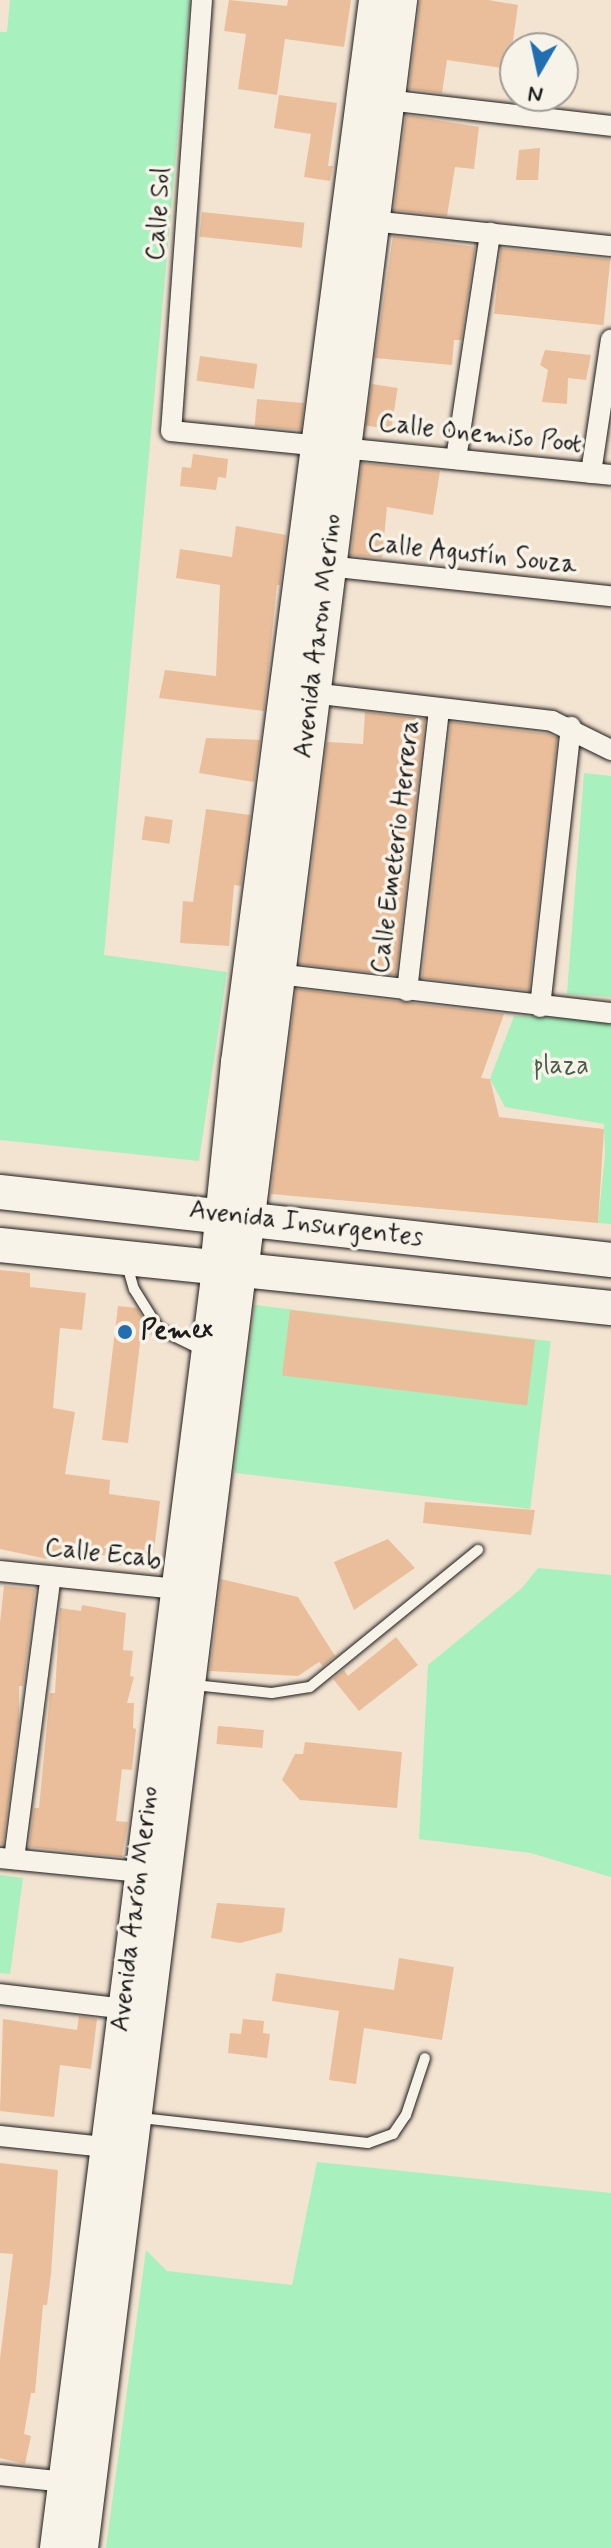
<!DOCTYPE html>
<html>
<head>
<meta charset="utf-8">
<style>
	body { margin:0 }
	#map { position:relative; width:611px; height:2548px; overflow:hidden; background:#f3e3d1; font-family:Mynerve,sans-serif }
	div>[style] { position:absolute }
	.green>* { inset:0; background:#a8f0bd; transform-origin:0 0 }
	.building>* { inset:0; background:#ebbe9b; transform-origin:0 0 }
	.roads { filter:drop-shadow(0 0 2px #1c1c1c) drop-shadow(0 0 2px #1c1c1c) }
	.lane>* { height:10px; margin:-5px; padding:0 5px; transform-origin:5px; border-radius:5px; background:#f7f3e8 }
	.street>* { height:20px; margin:-10px; padding:0 10px; transform-origin:10px; border-radius:10px; background:#f7f3e8 }
	.secondary>* { height:30px; margin:-15px; padding:0 15px; transform-origin:15px; border-radius:15px; background:#f7f3e8 }
	.primary>* { height:34px; margin:-17px; padding:0 17px; transform-origin:17px; border-radius:17px; background:#f7f3e8 }
	.dots>* { width:22px; height:22px; translate:-50% -50%; box-sizing:border-box; border:4px solid #f7f3e8; border-radius:50% }
	span { translate:-50% -50%; white-space:nowrap; text-align:center; line-height:1.15; -webkit-text-stroke:7px #f7f3e8; paint-order:stroke }
	.street-label { font-size:26px; color:#1c1c1c }
	.park-label { font-size:26px; color:#465c4c }
	.poi-label { font-size:26px; color:#1c1c1c; font-weight:700 }
	.left { translate:0 -50%; text-align:left }
	.north { position:absolute; left:499px; top:32px; width:80px; height:80px; box-sizing:border-box; background:#f7f3e8; border:2px solid #9f9d96; border-radius:50%; rotate:189deg; font-size:22px; font-weight:700; line-height:32px; text-align:center; color:#1c1c1c }
	.north::after { content:''; display:block; margin:auto; width:28px; height:36px; background:#1f6fb2; clip-path:polygon(50% 0,100% 100%,50% 72%,0 100%) }
</style>
</head>
<body>
<div id="map">
	<div class="green">
		<div style="clip-path:polygon(10px 0,190px 0,104px 955px,227px 972px,199px 1161px,0 1140px,0 32px,7px 32px)"></div>
		<div style="clip-path:polygon(584px 773px,611px 776px,611px 997px,567px 994px)"></div>
		<div style="clip-path:polygon(514px 1016px,611px 1020px,611px 1224px,598px 1223px,605px 1155px,604px 1124px,505px 1107px,490px 1079px)"></div>
		<div style="left:255px;top:1305px;width:298px;height:169px;rotate:7deg"></div>
		<div style="clip-path:polygon(538px 1568px,611px 1575px,611px 1877px,531px 1853px,419px 1839px,428px 1665px,522px 1588px)"></div>
		<div style="clip-path:polygon(0 1875px,23px 1878px,10px 1974px,0 1973px)"></div>
		<div style="clip-path:polygon(317px 2162px,611px 2193px,611px 2548px,106px 2548px,146px 2250px,167px 2271px,292px 2285px)"></div>
	</div>
	<div class="building">
		<div style="clip-path:polygon(229px 0,287px 6px,288px 0,351px 0,344px 47px,285px 39px,277px 95px,238px 89px,246px 34px,224px 31px)"></div>
		<div style="clip-path:polygon(420px 0,488px 0,518px 5px,509px 69px,447px 60px,442px 93px,409px 89px)"></div>
		<div style="clip-path:polygon(279px 95px,337px 103px,328px 166px,333px 166px,330px 181px,304px 177px,311px 134px,274px 128px)"></div>
		<div style="clip-path:polygon(406px 115px,479px 127px,474px 169px,455px 167px,447px 216px,394px 210px)"></div>
		<div style="clip-path:polygon(540px 148px,538px 180px,516px 180px,519px 150px)"></div>
		<div style="left:202px;top:212px;width:103px;height:25px;rotate:6deg"></div>
		<div style="clip-path:polygon(393px 236px,475px 247px,461px 340px,454px 340px,452px 365px,375px 358px)"></div>
		<div style="left:501px;top:248px;width:110px;height:66px;rotate:6deg"></div>
		<div style="clip-path:polygon(545px 350px,591px 355px,586px 380px,568px 378px,567px 404px,542px 402px,548px 370px,540px 365px)"></div>
		<div style="left:200px;top:356px;width:58px;height:25px;rotate:8deg"></div>
		<div style="left:372px;top:384px;width:26px;height:42px;rotate:9deg"></div>
		<div style="left:257px;top:399px;width:47px;height:27px;rotate:5deg"></div>
		<div style="clip-path:polygon(193px 454px,228px 459px,226px 478px,218px 477px,216px 490px,180px 486px,182px 467px,191px 468px)"></div>
		<div style="clip-path:polygon(362px 463px,440px 471px,433px 515px,387px 507px,382px 558px,351px 555px)"></div>
		<div style="clip-path:polygon(236px 526px,286px 535px,280px 585px,277px 585px,264px 711px,159px 698px,165px 670px,216px 676px,220px 585px,176px 578px,180px 549px,232px 557px)"></div>
		<div style="clip-path:polygon(365px 712px,425px 719px,396px 975px,300px 964px,327px 742px,363px 744px)"></div>
		<div style="clip-path:polygon(451px 722px,548px 734px,557px 738px,529px 990px,422px 978px)"></div>
		<div style="clip-path:polygon(206px 738px,260px 740px,254px 782px,199px 773px)"></div>
		<div style="clip-path:polygon(206px 809px,250px 815px,241px 886px,234px 885px,229px 946px,180px 943px,183px 901px,193px 902px)"></div>
		<div style="left:145px;top:816px;width:28px;height:24px;rotate:8deg"></div>
		<div style="clip-path:polygon(296px 989px,504px 1014px,481px 1078px,490px 1079px,499px 1117px,604px 1129px,598px 1223px,271px 1194px)"></div>
		<div style="clip-path:polygon(0 1270px,30px 1273px,30px 1287px,86px 1293px,82px 1330px,60px 1328px,53px 1408px,75px 1412px,65px 1474px,110px 1480px,109px 1494px,160px 1501px,152px 1567px,110px 1564px,110px 1556px,79px 1552px,78px 1559px,52px 1560px,0 1549px)"></div>
		<div style="clip-path:polygon(118px 1306px,137px 1308px,143px 1318px,128px 1443px,102px 1440px)"></div>
		<div style="left:290px;top:1310px;width:247px;height:66px;rotate:7deg"></div>
		<div style="clip-path:polygon(425px 1502px,535px 1510px,531px 1535px,423px 1523px)"></div>
		<div style="clip-path:polygon(388px 1539px,415px 1568px,354px 1610px,334px 1562px)"></div>
		<div style="clip-path:polygon(221px 1579px,298px 1597px,335px 1656px,323px 1666px,319px 1662px,298px 1676px,210px 1671px)"></div>
		<div style="clip-path:polygon(4px 1586px,35px 1589px,23px 1686px,19px 1686px,19px 1721px,3px 1844px,0 1844px,0 1623px)"></div>
		<div style="clip-path:polygon(82px 1605px,126px 1613px,123px 1650px,133px 1651px,130px 1676px,134px 1677px,127px 1703px,134px 1703px,133px 1728px,136px 1729px,132px 1770px,122px 1769px,116px 1821px,128px 1822px,122px 1857px,29px 1847px,34px 1808px,39px 1808px,50px 1693px,55px 1693px,60px 1608px,81px 1611px)"></div>
		<div style="clip-path:polygon(396px 1637px,418px 1665px,359px 1711px,333px 1679px,344px 1670px,348px 1676px)"></div>
		<div style="left:218px;top:1726px;width:46px;height:18px;rotate:5deg"></div>
		<div style="clip-path:polygon(305px 1742px,402px 1752px,397px 1808px,300px 1800px,282px 1780px,295px 1754px,303px 1754px)"></div>
		<div style="clip-path:polygon(217px 1903px,285px 1908px,282px 1932px,240px 1943px,211px 1938px)"></div>
		<div style="clip-path:polygon(399px 1958px,454px 1967px,442px 2040px,364px 2028px,356px 2084px,329px 2080px,339px 2011px,272px 2001px,276px 1973px,394px 1990px)"></div>
		<div style="clip-path:polygon(79px 2016px,97px 2019px,91px 2069px,60px 2065px,54px 2117px,0 2111px,3px 2019px,77px 2030px)"></div>
		<div style="clip-path:polygon(243px 2019px,264px 2021px,263px 2033px,270px 2034px,267px 2058px,228px 2053px,230px 2033px,241px 2034px)"></div>
		<div style="clip-path:polygon(0 2163px,58px 2170px,51px 2274px,47px 2305px,43px 2305px,35px 2393px,31px 2393px,24px 2434px,31px 2436px,25px 2464px,0 2458px,0 2359px,13px 2254px,0 2253px)"></div>
	</div>
	<div class="roads">
		<div class="lane">
			<div style="left:127px;top:1265px;width:25px;rotate:74deg"></div>
			<div style="left:134px;top:1289px;width:47px;rotate:58deg"></div>
			<div style="left:159px;top:1329px;width:48px;rotate:26deg"></div>
			<div style="left:194px;top:1685px;width:78px;rotate:5.9deg"></div>
			<div style="left:272px;top:1693px;width:38px;rotate:-9deg"></div>
			<div style="left:310px;top:1687px;width:217px;rotate:-39.2deg"></div>
			<div style="left:141px;top:2118px;width:228px;rotate:6.3deg"></div>
			<div style="left:368px;top:2143px;width:27px;rotate:-20deg"></div>
			<div style="left:393px;top:2134px;width:23px;rotate:-56deg"></div>
			<div style="left:406px;top:2115px;width:60px;rotate:-71.6deg"></div>
		</div>
		<div class="street">
			<div style="left:202px;top:0;width:432px;rotate:94.1deg"></div>
			<div style="left:171px;top:431px;width:442px;rotate:5.7deg"></div>
			<div style="left:387px;top:100px;width:226px;rotate:6.6deg"></div>
			<div style="left:372px;top:221px;width:240px;rotate:6deg"></div>
			<div style="left:456px;top:459px;width:229px;rotate:-81.4deg"></div>
			<div style="left:591px;top:473px;width:135px;rotate:-81.5deg"></div>
			<div style="left:328px;top:566px;width:285px;rotate:6.1deg"></div>
			<div style="left:303px;top:692px;width:251px;rotate:6.6deg"></div>
			<div style="left:552px;top:721px;width:66px;rotate:26.2deg"></div>
			<div style="left:269px;top:973px;width:344px;rotate:6.7deg"></div>
			<div style="left:407px;top:991px;width:284px;rotate:-83.5deg"></div>
			<div style="left:540px;top:1007px;width:282px;rotate:-83.7deg"></div>
			<div style="left:0;top:1571px;width:188px;rotate:5.8deg"></div>
			<div style="left:0;top:1858px;width:152px;rotate:5.7deg"></div>
			<div style="left:14px;top:1859px;width:285px;rotate:-82.6deg"></div>
			<div style="left:0;top:1994px;width:135px;rotate:6.8deg"></div>
			<div style="left:0;top:2136px;width:116px;rotate:6deg"></div>
			<div style="left:0;top:2475px;width:75px;rotate:6.1deg"></div>
		</div>
		<div class="secondary">
			<div style="left:55px;top:2548px;width:1289px;rotate:-82.78deg"></div>
			<div style="left:83px;top:2548px;width:1286px;rotate:-82.94deg"></div>
		</div>
		<div class="primary">
			<div style="left:0;top:1192px;width:615px;rotate:6.35deg"></div>
			<div style="left:0;top:1245px;width:614px;rotate:5.89deg"></div>
			<div style="left:217px;top:1269px;width:207px;rotate:-84.2deg"></div>
			<div style="left:238px;top:1063px;width:1072px;rotate:-82.6deg"></div>
			<div style="left:241px;top:1272px;width:1282px;rotate:-82.87deg"></div>
		</div>
	</div>
	<div class="dots">
		<div style="left:125px;top:1332px;background:#1f6fb2"></div>
	</div>
	<div class="street-label">
		<span style="left:160px;top:214px;rotate:-86deg">Calle Sol</span>
		<span style="left:480px;top:435px;rotate:6deg">Calle Onemiso Poot</span>
		<span style="left:472px;top:555px;rotate:6deg">Calle Agustín Souza</span>
		<span style="left:319px;top:636px;rotate:-83deg">Avenida Aaron Merino</span>
		<span style="left:397px;top:847px;rotate:-83deg">Calle Emeterio Herrera</span>
		<span style="left:306px;top:1225px;rotate:7deg">Avenida Insurgentes</span>
		<span style="left:103px;top:1555px;rotate:6deg">Calle Ecab</span>
		<span style="left:136px;top:1909px;rotate:-83deg">Avenida Aarón Merino</span>
	</div>
	<div class="park-label">
		<span style="left:561px;top:1067px">plaza</span>
	</div>
	<div class="poi-label">
		<span class="left" style="left:141px;top:1332px">Pemex</span>
	</div>
	<div class="north">N</div>
</div>
</body>
</html>
